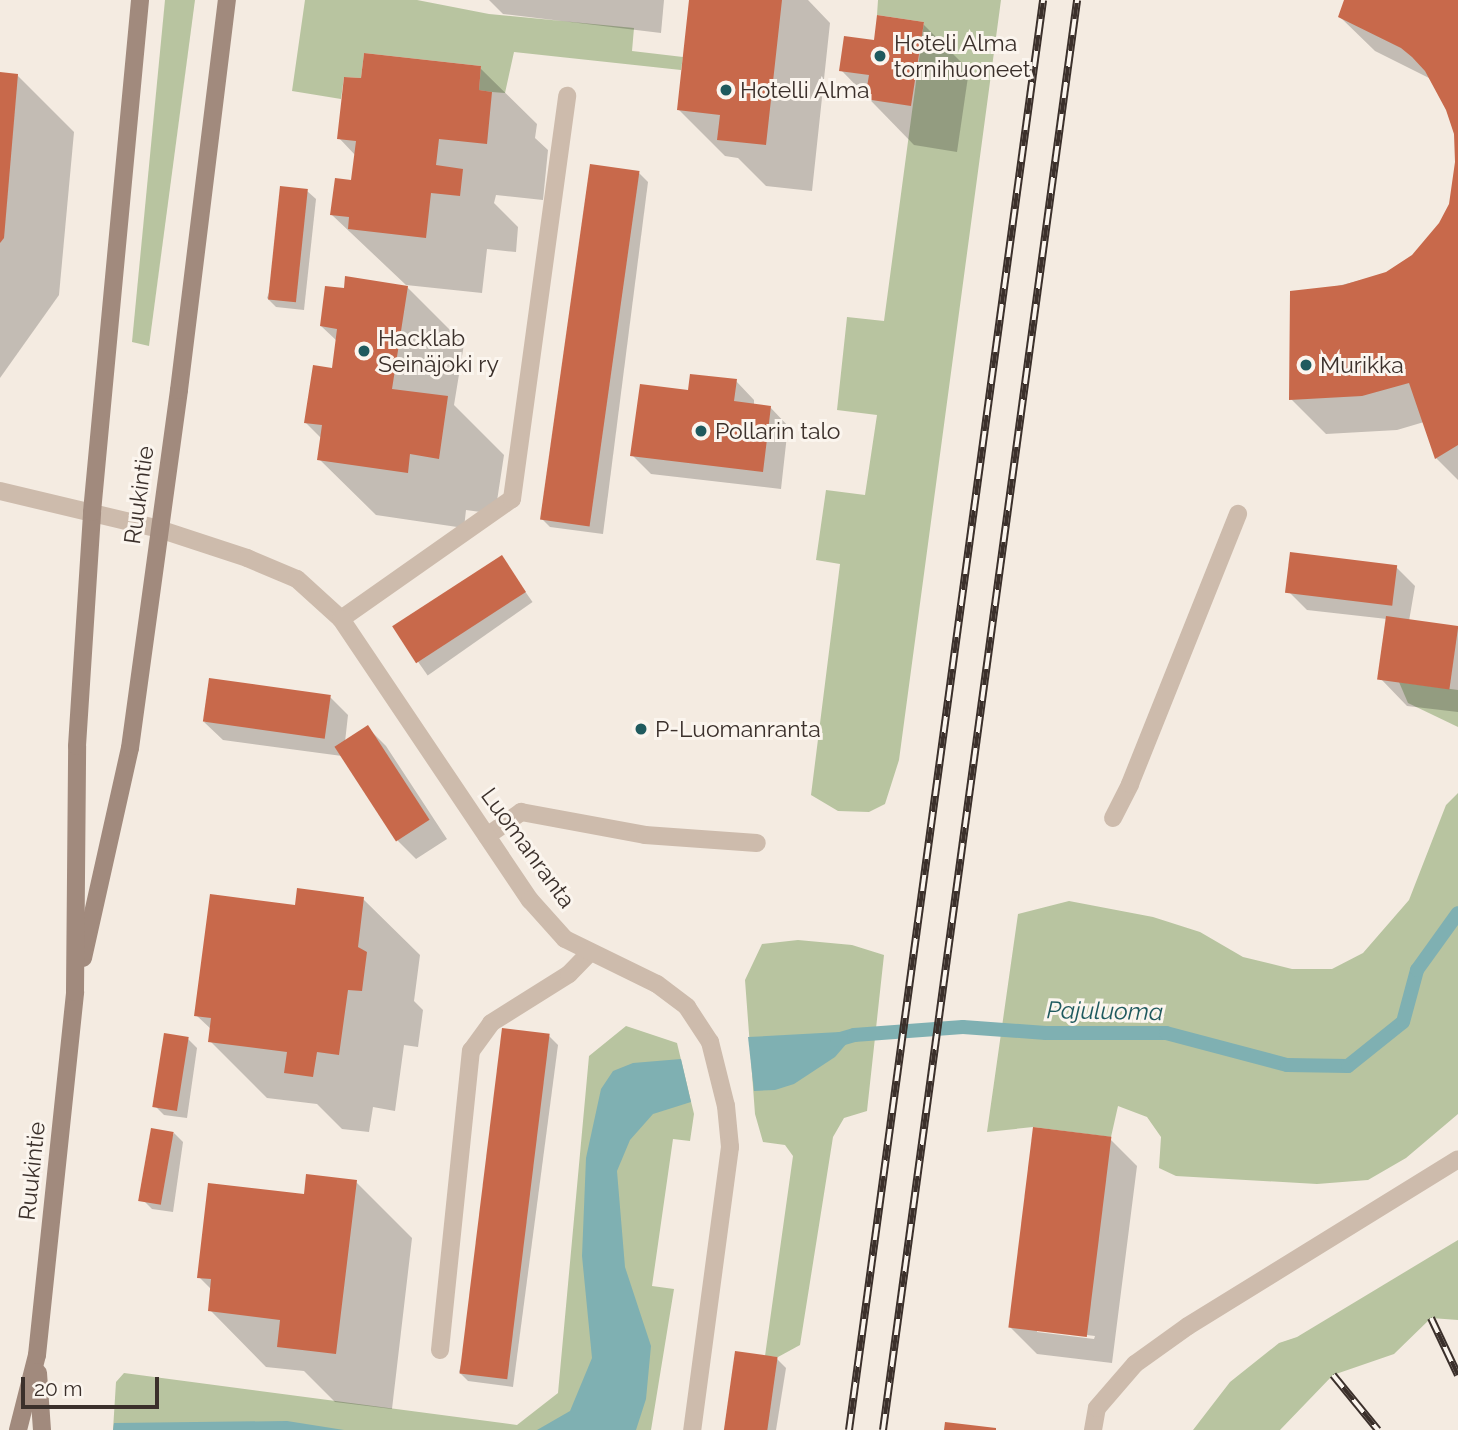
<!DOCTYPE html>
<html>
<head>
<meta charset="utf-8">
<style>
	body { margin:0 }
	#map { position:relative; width:1458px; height:1430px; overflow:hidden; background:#f4ebe1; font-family:Raleway,sans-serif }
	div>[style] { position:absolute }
	.green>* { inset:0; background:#b8c4a0 }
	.water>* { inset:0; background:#7fb0b2 }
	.shadow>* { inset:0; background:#0003; transform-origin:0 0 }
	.stream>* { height:14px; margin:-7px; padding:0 7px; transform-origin:7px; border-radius:7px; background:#7fb0b2 }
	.building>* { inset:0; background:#c8694b; transform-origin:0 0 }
	.service>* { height:18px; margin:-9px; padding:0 9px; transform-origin:9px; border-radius:9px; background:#cdbbac }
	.minor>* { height:18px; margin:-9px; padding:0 9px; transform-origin:9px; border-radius:9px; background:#cdbbac }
	.tertiary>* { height:18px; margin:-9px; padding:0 9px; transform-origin:9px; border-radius:9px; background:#cdbbac }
	.secondary>* { height:18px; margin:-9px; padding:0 9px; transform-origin:9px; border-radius:9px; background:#a18a7d }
	.rail>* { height:8px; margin-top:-4px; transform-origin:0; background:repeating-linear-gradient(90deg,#fbf5ee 0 16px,#3b302b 0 32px); box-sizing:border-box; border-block:2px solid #3b302b }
	.dots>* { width:19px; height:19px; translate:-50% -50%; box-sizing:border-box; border:4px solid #fbf5ee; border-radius:50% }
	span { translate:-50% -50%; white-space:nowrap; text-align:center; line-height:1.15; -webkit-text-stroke:6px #fbf5ee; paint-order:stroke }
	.poi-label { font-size:23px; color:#3b302b }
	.left { translate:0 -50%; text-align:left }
	.street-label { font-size:23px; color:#3b302b }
	.water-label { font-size:24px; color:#1f5a5e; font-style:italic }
	.scale { position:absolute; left:21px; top:1377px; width:138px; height:32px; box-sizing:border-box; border:4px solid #3b302b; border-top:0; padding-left:9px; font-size:21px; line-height:24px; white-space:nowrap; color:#3b302b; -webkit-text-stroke:5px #fbf5ee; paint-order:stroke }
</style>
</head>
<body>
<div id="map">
	<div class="green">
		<div style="clip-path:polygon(165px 0,195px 0,149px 346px,132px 342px)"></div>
		<div style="clip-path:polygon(305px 0,417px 0,489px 14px,634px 28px,632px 51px,683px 57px,681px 70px,514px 52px,505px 93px,492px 92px,479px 90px,481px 66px,364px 53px,361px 78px,344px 77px,341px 99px,292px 91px)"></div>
		<div style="clip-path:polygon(878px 0,1001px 0,899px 760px,885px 804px,869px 812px,838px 811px,811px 795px,840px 564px,816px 560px,826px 490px,865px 495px,877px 415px,837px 410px,847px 317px,884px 321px,924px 22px,877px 15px)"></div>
		<div style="clip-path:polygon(1399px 682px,1458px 690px,1458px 727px,1408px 703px)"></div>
		<div style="clip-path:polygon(1458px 793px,1458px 1114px,1406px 1158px,1368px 1180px,1317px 1184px,1176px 1176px,1159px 1168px,1161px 1137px,1147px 1117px,1118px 1106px,1111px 1137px,1033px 1127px,987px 1132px,1018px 914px,1069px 901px,1153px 917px,1200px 932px,1243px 957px,1292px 969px,1332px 969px,1363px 953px,1409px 900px,1446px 805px)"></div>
		<div style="clip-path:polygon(798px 940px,852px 945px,884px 955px,867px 1111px,844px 1118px,833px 1137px,800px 1345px,778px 1357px,765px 1356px,793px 1156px,785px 1145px,763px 1142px,755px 1114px,745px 980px,762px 944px)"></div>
		<div style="clip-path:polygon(626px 1026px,677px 1043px,694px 1114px,690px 1141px,673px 1139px,652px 1286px,674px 1289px,651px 1430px,113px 1430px,116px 1382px,124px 1373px,517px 1425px,558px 1393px,589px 1056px)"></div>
		<div style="clip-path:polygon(1458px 1240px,1458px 1320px,1431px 1318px,1394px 1354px,1333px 1375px,1280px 1430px,1193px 1430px,1230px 1382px,1279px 1343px,1297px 1337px)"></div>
	</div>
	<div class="water">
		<div style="clip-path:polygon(840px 1032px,854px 1035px,835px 1057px,794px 1084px,775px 1090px,754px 1091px,748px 1037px)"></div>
		<div style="clip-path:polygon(681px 1059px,691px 1102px,653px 1114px,630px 1140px,617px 1171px,625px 1267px,651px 1346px,646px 1399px,636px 1430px,537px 1430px,570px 1411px,592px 1358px,582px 1256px,586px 1158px,601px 1089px,613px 1071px,633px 1063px)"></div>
		<div style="clip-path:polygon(287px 1421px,344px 1430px,113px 1430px,114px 1423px)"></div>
	</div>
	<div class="shadow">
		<div style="clip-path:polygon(489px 0,664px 0,661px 33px,503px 14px)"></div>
		<div style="clip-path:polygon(690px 0,808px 0,830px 23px,812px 191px,766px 186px,738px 158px,725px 156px,679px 110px)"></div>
		<div style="clip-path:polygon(1346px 0,1458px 0,1458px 480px,1436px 458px,1424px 422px,1397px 430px,1326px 434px,1291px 399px,1321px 290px,1386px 274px,1414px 256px,1441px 224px,1451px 205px,1456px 162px,1455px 134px,1447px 109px,1431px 79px,1375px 51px,1340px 17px)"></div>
		<div style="clip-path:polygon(923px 24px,969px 70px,957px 152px,914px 145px,841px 70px,875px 42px)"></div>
		<div style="clip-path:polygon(480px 68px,537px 124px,535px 138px,548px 150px,543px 200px,496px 195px,494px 203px,518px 227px,516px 252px,487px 249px,482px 293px,406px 285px,332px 215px,353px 182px,356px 156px,339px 138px,363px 80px)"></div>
		<div style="clip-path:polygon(0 74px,17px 75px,74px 132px,59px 295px,0 378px)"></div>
		<div style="clip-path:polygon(639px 173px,648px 182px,603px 534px,550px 527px,541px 518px)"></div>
		<div style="clip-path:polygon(307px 191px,316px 199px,304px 310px,276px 307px,267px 298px)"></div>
		<div style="clip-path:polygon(407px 287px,464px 344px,454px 405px,504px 455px,495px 514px,466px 510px,464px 528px,376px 515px,319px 459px,322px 439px,306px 423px,333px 370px,337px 341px,321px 326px,345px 290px)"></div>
		<div style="clip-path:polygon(736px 381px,754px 400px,754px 405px,770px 407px,788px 426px,781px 489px,651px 474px,632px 455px,690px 392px)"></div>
		<div style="left:501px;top:557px;width:55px;height:128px;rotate:55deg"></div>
		<div style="clip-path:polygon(1397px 568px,1415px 586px,1409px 621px,1458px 627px,1458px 712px,1407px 706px,1380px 678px,1387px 619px,1307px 610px,1289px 592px)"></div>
		<div style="clip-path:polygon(330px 697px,348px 715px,345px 742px,368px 728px,386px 746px,447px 839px,416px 859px,398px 841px,342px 756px,223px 740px,204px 722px)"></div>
		<div style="clip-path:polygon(363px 899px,420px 955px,414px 1001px,423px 1010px,418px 1047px,404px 1045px,395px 1111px,373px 1107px,369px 1132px,342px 1129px,317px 1104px,267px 1098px,210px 1041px,212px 1030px,196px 1015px,296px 907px)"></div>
		<div style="clip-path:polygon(549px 1036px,558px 1045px,513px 1387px,468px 1381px,459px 1372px)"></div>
		<div style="clip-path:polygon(188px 1039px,197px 1048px,187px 1118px,164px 1115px,155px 1106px)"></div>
		<div style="clip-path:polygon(174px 1133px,183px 1142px,173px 1212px,152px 1209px,143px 1200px)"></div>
		<div style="clip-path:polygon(evenodd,1110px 1139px,1137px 1166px,1112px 1363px,1037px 1354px,1009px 1326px,1110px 1139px,1037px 1329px,1095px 1336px,1094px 1339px,1037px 1332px,1037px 1329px)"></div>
		<div style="clip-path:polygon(356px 1182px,412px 1238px,392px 1409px,335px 1402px,304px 1371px,266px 1367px,210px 1310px,212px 1290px,199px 1277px)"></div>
		<div style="clip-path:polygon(777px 1359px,786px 1368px,776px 1430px,724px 1430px)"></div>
	</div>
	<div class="stream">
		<div style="left:837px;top:1040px;width:18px;rotate:-16deg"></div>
		<div style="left:854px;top:1035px;width:109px;rotate:-4.2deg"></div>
		<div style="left:963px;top:1027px;width:83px;rotate:4.1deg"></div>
		<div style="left:1046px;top:1033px;width:120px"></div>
		<div style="left:1166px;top:1033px;width:125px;rotate:14.8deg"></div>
		<div style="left:1287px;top:1065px;width:61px;rotate:0.9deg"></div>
		<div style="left:1348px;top:1066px;width:70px;rotate:-38.7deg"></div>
		<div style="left:1403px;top:1022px;width:54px;rotate:-74.9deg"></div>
		<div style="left:1417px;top:970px;width:70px;rotate:-54.3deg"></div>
	</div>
	<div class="building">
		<div style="clip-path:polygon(689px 0,782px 0,766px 145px,717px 140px,720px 115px,677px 110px)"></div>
		<div style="clip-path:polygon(1344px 0,1458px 0,1458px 445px,1435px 459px,1409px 383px,1362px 396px,1289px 400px,1290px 291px,1343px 285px,1386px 272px,1412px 255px,1439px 223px,1449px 204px,1455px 162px,1454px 134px,1446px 110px,1425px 71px,1412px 57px,1401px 48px,1338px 17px)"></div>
		<div style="clip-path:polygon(877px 15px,924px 22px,911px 106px,865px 99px,869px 75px,839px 71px,844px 36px,874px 40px)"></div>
		<div style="clip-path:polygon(364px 53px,481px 66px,479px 90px,492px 92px,487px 144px,439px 139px,436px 165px,463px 169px,460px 196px,431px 193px,426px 238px,348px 229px,349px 217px,330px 215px,335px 178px,351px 180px,356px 141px,337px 139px,344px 77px,361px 78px)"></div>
		<div style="clip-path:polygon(0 72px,18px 74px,4px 238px,0 243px)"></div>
		<div style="left:590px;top:164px;width:50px;height:359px;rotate:8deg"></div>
		<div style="left:280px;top:186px;width:28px;height:114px;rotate:6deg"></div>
		<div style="clip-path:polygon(345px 276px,408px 286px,392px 389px,448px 396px,439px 459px,410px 454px,408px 473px,317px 460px,322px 425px,304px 423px,313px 365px,332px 368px,337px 329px,320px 326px,325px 286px,344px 288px)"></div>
		<div style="clip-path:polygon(690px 374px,737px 379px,734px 401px,771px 406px,763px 472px,630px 456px,640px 384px,688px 390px)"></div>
		<div style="left:1290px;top:552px;width:108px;height:41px;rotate:7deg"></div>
		<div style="left:502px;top:555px;width:44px;height:131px;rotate:57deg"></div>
		<div style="left:1386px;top:616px;width:73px;height:64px;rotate:8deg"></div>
		<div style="left:209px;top:678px;width:123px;height:44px;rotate:8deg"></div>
		<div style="left:368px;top:725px;width:113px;height:40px;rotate:57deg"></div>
		<div style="clip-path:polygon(297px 888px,364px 897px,358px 947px,367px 952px,362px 991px,348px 990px,339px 1055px,317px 1052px,313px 1077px,284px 1073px,287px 1052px,208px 1042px,211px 1018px,194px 1016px,210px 894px,295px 905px)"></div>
		<div style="left:502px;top:1028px;width:48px;height:348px;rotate:7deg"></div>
		<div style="left:164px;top:1033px;width:25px;height:75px;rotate:9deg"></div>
		<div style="left:1033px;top:1127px;width:79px;height:202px;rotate:7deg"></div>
		<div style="left:151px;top:1128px;width:23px;height:74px;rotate:10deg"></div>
		<div style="clip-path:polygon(306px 1174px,357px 1180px,336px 1354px,277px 1347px,280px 1320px,208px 1311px,211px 1279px,197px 1278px,208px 1183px,304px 1194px)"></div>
		<div style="left:735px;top:1351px;width:43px;height:80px;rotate:8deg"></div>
		<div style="clip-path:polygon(945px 1422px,996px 1428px,996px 1430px,944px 1430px)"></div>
	</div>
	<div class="service">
		<div style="left:341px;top:619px;width:209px;rotate:-35.1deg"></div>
		<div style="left:512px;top:499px;width:407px;rotate:-82.2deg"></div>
		<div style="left:1113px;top:818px;width:38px;rotate:-63deg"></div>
		<div style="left:1130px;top:784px;width:291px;rotate:-68.2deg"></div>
		<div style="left:487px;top:836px;width:42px;rotate:-35.2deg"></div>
		<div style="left:521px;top:812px;width:126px;rotate:10.5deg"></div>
		<div style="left:645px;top:835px;width:112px;rotate:4.1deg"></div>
		<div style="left:440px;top:1350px;width:301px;rotate:-84.1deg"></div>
		<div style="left:471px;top:1051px;width:34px;rotate:-54deg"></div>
		<div style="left:491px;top:1023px;width:92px;rotate:-32.1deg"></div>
		<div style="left:569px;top:974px;width:29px;rotate:-46deg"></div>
		<div style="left:1093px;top:1430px;width:22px;rotate:-80deg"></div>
		<div style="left:1097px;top:1408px;width:58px;rotate:-49.2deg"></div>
		<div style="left:1135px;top:1364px;width:65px;rotate:-35.6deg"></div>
		<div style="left:1188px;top:1326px;width:317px;rotate:-31.7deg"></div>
	</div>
	<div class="minor">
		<div style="left:159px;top:529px;width:93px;rotate:18.2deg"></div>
		<div style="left:247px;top:558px;width:54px;rotate:22.8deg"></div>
		<div style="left:297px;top:579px;width:59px;rotate:42.3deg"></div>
		<div style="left:341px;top:619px;width:339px;rotate:56.1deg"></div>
		<div style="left:530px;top:900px;width:52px;rotate:48.1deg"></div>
		<div style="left:565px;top:939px;width:102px;rotate:26.1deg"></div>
		<div style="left:657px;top:984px;width:38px;rotate:37deg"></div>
		<div style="left:687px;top:1007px;width:42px;rotate:56.7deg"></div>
		<div style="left:710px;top:1042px;width:66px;rotate:76deg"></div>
		<div style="left:726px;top:1106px;width:41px;rotate:84.4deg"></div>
		<div style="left:730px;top:1147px;width:286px;rotate:97.6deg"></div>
	</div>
	<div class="tertiary">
		<div style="left:0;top:491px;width:163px;rotate:13.4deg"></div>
	</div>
	<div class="secondary">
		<div style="left:83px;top:958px;width:215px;rotate:-77.4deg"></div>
		<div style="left:130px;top:748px;width:361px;rotate:-82.2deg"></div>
		<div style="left:179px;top:390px;width:393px;rotate:-83deg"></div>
		<div style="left:38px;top:1373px;width:57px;rotate:86deg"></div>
		<div style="left:18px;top:1430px;width:77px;rotate:-75.8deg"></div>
		<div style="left:37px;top:1355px;width:365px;rotate:-84deg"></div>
		<div style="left:75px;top:992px;width:246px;rotate:-89.5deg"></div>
		<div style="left:77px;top:746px;width:234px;rotate:-86.3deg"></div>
		<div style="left:92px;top:512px;width:514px;rotate:-84.64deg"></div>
	</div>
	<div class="rail">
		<div style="left:1431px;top:1318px;width:63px;rotate:64.7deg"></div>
		<div style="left:1333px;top:1375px;width:71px;rotate:50.7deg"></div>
		<div style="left:849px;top:1430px;width:1443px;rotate:-82.27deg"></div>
		<div style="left:883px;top:1430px;width:1443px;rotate:-82.27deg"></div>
	</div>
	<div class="dots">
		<div style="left:880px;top:56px;background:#1f5a5e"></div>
		<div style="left:726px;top:90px;background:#1f5a5e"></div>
		<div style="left:364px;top:351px;background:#1f5a5e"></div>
		<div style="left:1306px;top:365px;background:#1f5a5e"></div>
		<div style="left:701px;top:431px;background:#1f5a5e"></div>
		<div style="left:641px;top:729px;background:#1f5a5e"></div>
	</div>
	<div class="poi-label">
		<span class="left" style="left:894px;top:56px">Hoteli Alma<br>tornihuoneet</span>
		<span class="left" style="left:740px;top:90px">Hotelli Alma</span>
		<span class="left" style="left:378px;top:351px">Hacklab<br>Seinäjoki ry</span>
		<span class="left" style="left:1320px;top:365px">Murikka</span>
		<span class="left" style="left:715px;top:431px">Pollarin talo</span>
		<span class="left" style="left:655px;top:729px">P-Luomanranta</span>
	</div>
	<div class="street-label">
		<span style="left:139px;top:495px;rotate:-82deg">Ruukintie</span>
		<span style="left:528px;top:848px;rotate:54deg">Luomanranta</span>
		<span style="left:32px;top:1171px;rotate:-84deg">Ruukintie</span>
	</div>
	<div class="water-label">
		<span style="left:1105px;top:1011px;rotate:1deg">Pajuluoma</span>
	</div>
	<div class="scale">20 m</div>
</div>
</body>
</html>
